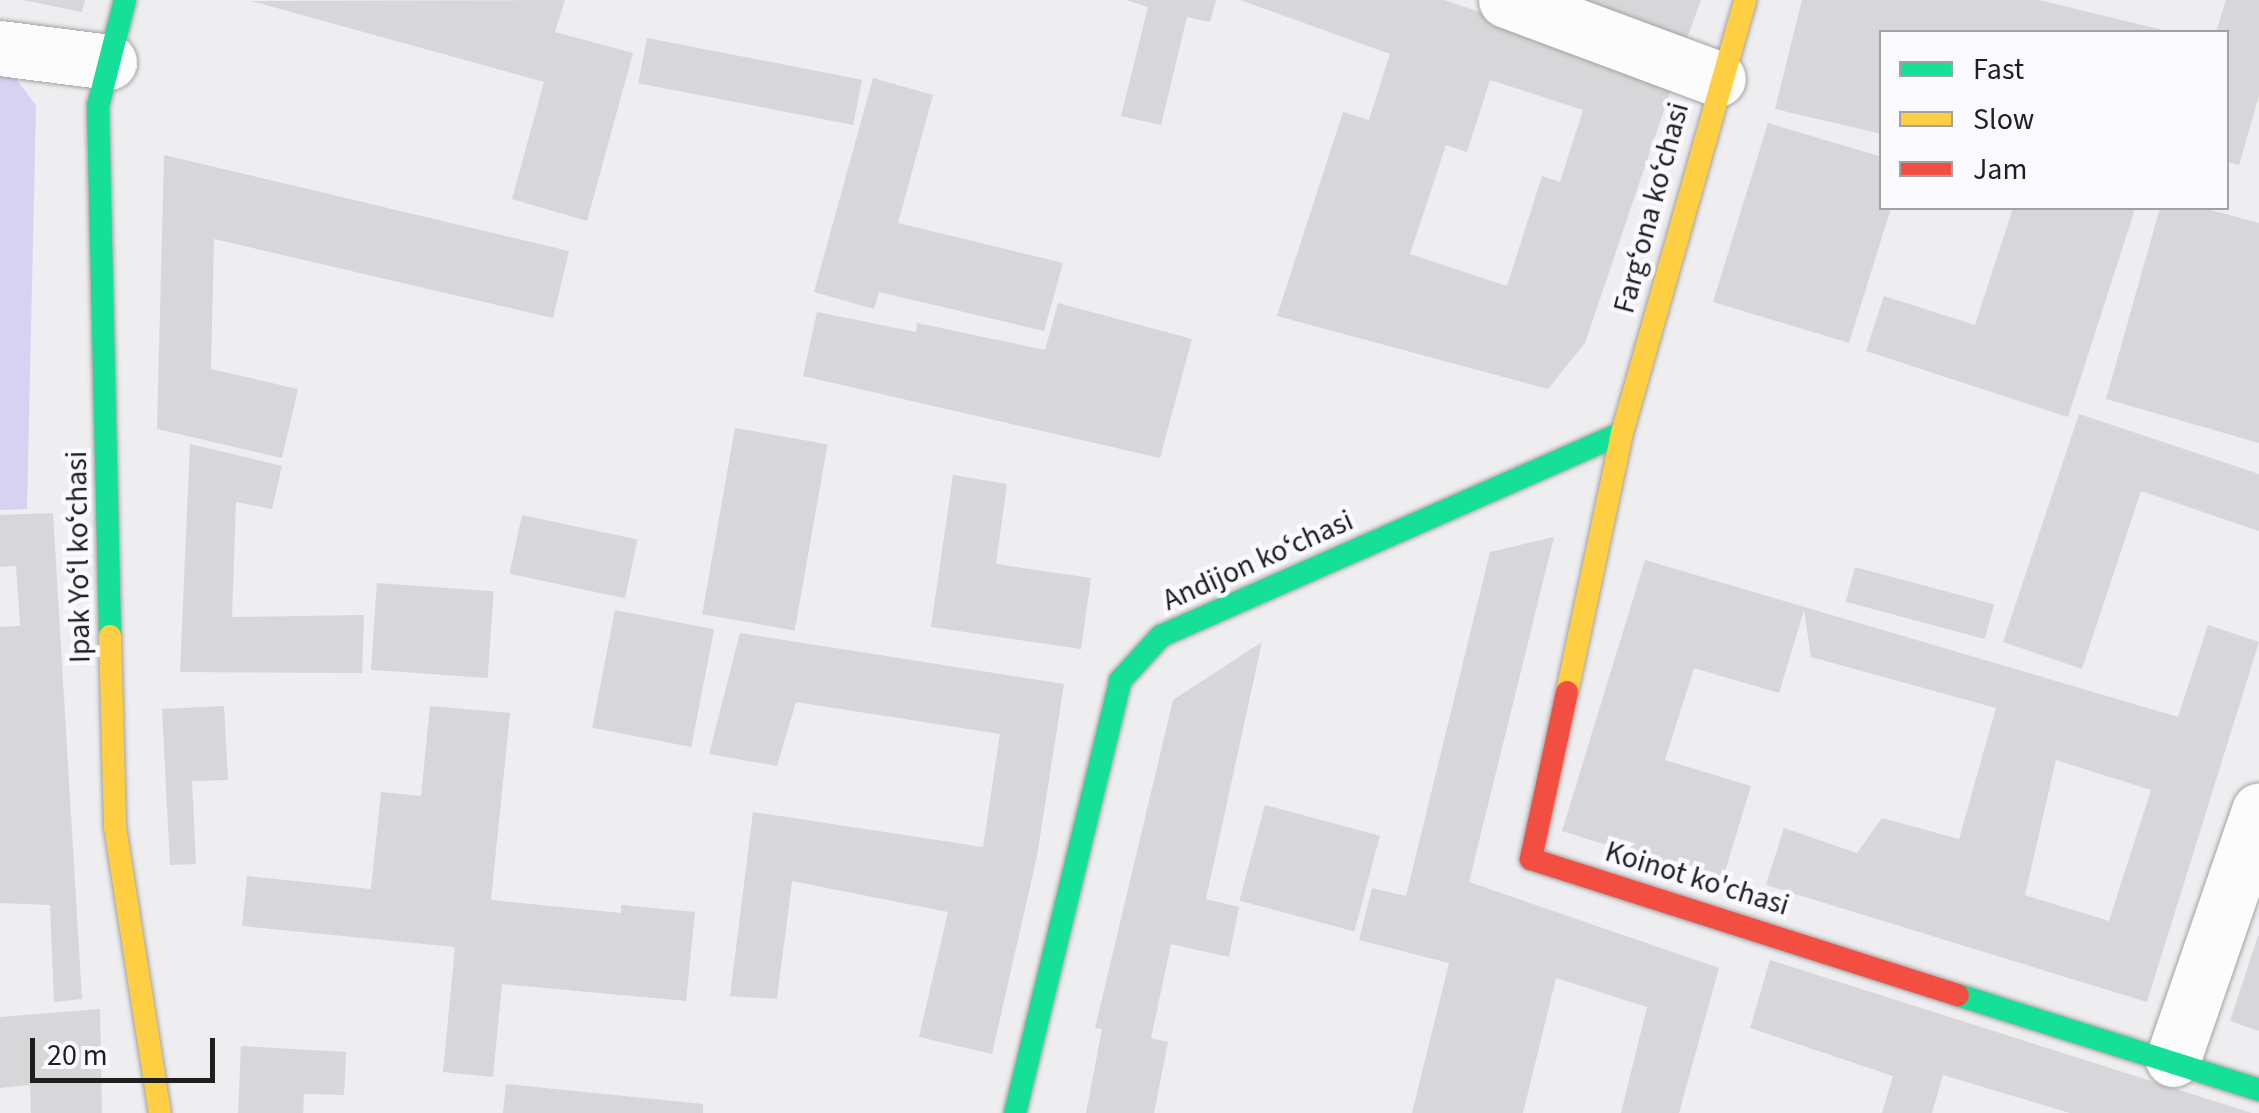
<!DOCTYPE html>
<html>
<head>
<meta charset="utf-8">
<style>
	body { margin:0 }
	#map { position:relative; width:2259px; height:1113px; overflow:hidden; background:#eeedef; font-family:"Source Sans 3",sans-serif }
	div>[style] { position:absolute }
	.green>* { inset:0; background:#d7d1f2 }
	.building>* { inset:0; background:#d7d6d8; transform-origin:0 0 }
	.roads { filter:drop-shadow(0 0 2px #a2a1a3) drop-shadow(0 0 2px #a2a1a3) }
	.street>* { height:55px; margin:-27.5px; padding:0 27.5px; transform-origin:27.5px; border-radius:27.5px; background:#fcfcfd }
	.fast>* { height:22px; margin:-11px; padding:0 11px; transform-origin:11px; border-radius:11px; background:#16e098 }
	.slow>* { height:22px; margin:-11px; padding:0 11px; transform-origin:11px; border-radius:11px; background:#ffcf43 }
	.jam>* { height:22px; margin:-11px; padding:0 11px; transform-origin:11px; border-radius:11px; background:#f24e42 }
	span { translate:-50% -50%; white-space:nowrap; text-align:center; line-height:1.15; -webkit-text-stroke:9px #fafafe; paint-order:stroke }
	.street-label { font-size:30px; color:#1f1f20 }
	.legend { position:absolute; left:1879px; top:30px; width:350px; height:180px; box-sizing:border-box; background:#fafafe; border:2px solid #a2a2a5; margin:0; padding:12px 18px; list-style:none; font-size:30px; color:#1f1f20 }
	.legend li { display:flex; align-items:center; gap:20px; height:50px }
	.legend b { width:50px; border:2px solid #a2a2a5 }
	.scale { position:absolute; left:30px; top:1038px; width:185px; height:45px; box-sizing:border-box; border:5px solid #1f1f20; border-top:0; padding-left:12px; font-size:30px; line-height:35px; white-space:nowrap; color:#1f1f20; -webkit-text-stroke:8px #fafafe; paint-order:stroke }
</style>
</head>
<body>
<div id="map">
	<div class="green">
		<div style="clip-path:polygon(0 58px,36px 105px,27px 509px,0 510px)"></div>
	</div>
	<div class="building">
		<div style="clip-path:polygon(23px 0,85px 0,82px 12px)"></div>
		<div style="clip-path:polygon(565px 0,555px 32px,633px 53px,587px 221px,512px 199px,544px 82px,251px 1px)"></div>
		<div style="clip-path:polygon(1126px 0,1216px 0,1210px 22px,1187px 17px,1161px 125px,1121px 116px,1148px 7px)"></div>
		<div style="clip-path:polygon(evenodd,1240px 0,1444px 0,1675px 78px,1585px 343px,1548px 389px,1277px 316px,1343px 112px,1369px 120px,1390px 54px,1240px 0,1490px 80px,1583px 110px,1560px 182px,1542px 176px,1507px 286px,1410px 254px,1446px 145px,1467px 152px,1490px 80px)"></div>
		<div style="clip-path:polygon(1542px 0,1701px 0,1682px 52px)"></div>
		<div style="clip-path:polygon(1802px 0,2039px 0,2167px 31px,1882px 32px,1882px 134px,1775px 109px)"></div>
		<div style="clip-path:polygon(2226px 0,2259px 0,2259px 96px,2239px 165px,2226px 162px,2226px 32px,2216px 32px)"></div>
		<div style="left:647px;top:38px;width:219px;height:46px;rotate:11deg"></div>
		<div style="clip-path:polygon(873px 78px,933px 95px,898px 223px,1063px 263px,1044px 331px,879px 292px,874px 309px,814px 292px)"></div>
		<div style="clip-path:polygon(1768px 123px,1882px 157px,1882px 208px,1891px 208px,1849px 343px,1713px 302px)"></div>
		<div style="clip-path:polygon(164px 155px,569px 251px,553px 318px,214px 239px,211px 369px,298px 389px,282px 458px,157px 429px)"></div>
		<div style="clip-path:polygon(2013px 208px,2135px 209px,2068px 417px,1866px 351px,1884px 296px,1975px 325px)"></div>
		<div style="clip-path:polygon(2160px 208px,2203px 208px,2259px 223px,2259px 443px,2106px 399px)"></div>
		<div style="clip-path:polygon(1058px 303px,1192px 339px,1160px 458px,803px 376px,817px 312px,916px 332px,917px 323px,1045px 350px)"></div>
		<div style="clip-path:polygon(2079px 414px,2259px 474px,2259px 531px,2141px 491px,2082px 669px,2003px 642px)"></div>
		<div style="left:735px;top:428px;width:94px;height:189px;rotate:10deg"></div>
		<div style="clip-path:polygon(190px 444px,282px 466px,272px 509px,236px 502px,232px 617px,364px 615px,362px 673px,180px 672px)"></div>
		<div style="clip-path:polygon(953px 475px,1007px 484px,996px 564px,1091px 578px,1081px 649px,931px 627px)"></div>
		<div style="clip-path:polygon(53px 513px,82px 999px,54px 1002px,50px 905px,0 903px,0 627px,20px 626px,16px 566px,0 567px,0 515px)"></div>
		<div style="left:522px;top:515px;width:118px;height:60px;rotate:12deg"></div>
		<div style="clip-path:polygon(1554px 537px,1469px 882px,1719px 968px,1679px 1113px,1621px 1113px,1647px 1007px,1556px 978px,1523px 1113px,1412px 1113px,1449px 963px,1359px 940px,1372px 888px,1406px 896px,1490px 552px)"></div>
		<div style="clip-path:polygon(evenodd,1645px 560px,2178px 717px,2208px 625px,2259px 642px,2147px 1002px,1766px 885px,1784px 828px,1857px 853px,1882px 818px,1959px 839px,1996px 708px,1811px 657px,1804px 610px,1779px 693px,1694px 668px,1665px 760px,1751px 786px,1722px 881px,1562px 831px,1645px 560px,2056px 760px,2151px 790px,2109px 921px,2025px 895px,2056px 760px)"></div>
		<div style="left:1855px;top:567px;width:144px;height:36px;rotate:15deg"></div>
		<div style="left:377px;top:583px;width:117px;height:87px;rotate:4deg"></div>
		<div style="left:615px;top:610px;width:101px;height:120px;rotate:11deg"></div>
		<div style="clip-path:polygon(740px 633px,1064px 684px,1037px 856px,992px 1054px,919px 1037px,948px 912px,792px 881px,777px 999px,730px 996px,753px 812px,983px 847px,1000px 734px,796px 702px,777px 766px,709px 754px)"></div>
		<div style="clip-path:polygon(1262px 642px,1206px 899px,1239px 907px,1229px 957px,1171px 944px,1151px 1038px,1168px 1042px,1154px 1113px,1086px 1113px,1102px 1029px,1095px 1028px,1173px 700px)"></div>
		<div style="clip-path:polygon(224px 706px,228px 780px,192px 781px,196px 864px,170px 865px,162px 709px)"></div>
		<div style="clip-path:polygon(430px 706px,510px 713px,491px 900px,621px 913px,621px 905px,695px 912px,686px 1001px,502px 984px,493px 1077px,443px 1072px,455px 947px,242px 926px,247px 876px,371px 889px,381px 792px,421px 796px)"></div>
		<div style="left:1265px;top:805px;width:119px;height:99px;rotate:15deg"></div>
		<div style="clip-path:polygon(2258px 936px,2259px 936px,2259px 1031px,2230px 1021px)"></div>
		<div style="clip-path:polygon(1770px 960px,2252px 1113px,2070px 1113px,1943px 1075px,1932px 1113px,1882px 1113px,1893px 1076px,1750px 1028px)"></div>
		<div style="clip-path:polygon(100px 1009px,102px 1113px,31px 1113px,30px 1085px,0 1088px,0 1017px)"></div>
		<div style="clip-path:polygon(241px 1046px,346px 1052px,344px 1095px,304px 1094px,303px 1113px,238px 1113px)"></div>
		<div style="clip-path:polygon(506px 1084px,703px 1104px,703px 1113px,503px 1113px)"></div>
	</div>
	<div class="roads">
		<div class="street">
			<div style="left:1506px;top:0;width:226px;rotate:20.4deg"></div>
			<div style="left:0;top:48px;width:110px;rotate:7.3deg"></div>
			<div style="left:2173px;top:1059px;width:263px;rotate:-70.9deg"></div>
		</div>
		<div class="fast">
			<div style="left:110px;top:636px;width:530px;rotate:-91.3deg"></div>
			<div style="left:98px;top:106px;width:109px;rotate:-75.7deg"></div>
			<div style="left:1958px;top:995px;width:316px;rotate:17.5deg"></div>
			<div style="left:1015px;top:1113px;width:445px;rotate:-76.3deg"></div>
			<div style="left:1120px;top:681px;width:61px;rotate:-47.7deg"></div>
			<div style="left:1161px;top:636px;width:504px;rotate:-23.77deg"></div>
		</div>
		<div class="slow">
			<div style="left:110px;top:636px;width:191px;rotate:88.5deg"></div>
			<div style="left:115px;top:827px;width:290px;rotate:81.1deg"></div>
			<div style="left:1567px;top:692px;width:265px;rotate:-78deg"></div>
			<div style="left:1622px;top:433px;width:450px;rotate:-74.1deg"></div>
		</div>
		<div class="jam">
			<div style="left:1567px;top:692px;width:171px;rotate:102.2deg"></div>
			<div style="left:1531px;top:859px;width:448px;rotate:17.7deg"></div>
		</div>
	</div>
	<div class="street-label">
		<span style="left:1652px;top:208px;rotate:-75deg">Fargʻona koʻchasi</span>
		<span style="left:79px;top:557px;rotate:-91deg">Ipak Yoʻl koʻchasi</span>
		<span style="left:1258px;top:561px;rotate:-24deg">Andijon koʻchasi</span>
		<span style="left:1697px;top:879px;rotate:17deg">Koinot ko'chasi</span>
	</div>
	<ul class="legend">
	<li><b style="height:12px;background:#16e098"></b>Fast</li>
	<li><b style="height:12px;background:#ffcf43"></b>Slow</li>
	<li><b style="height:12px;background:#f24e42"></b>Jam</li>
	</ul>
	<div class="scale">20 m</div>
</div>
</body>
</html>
